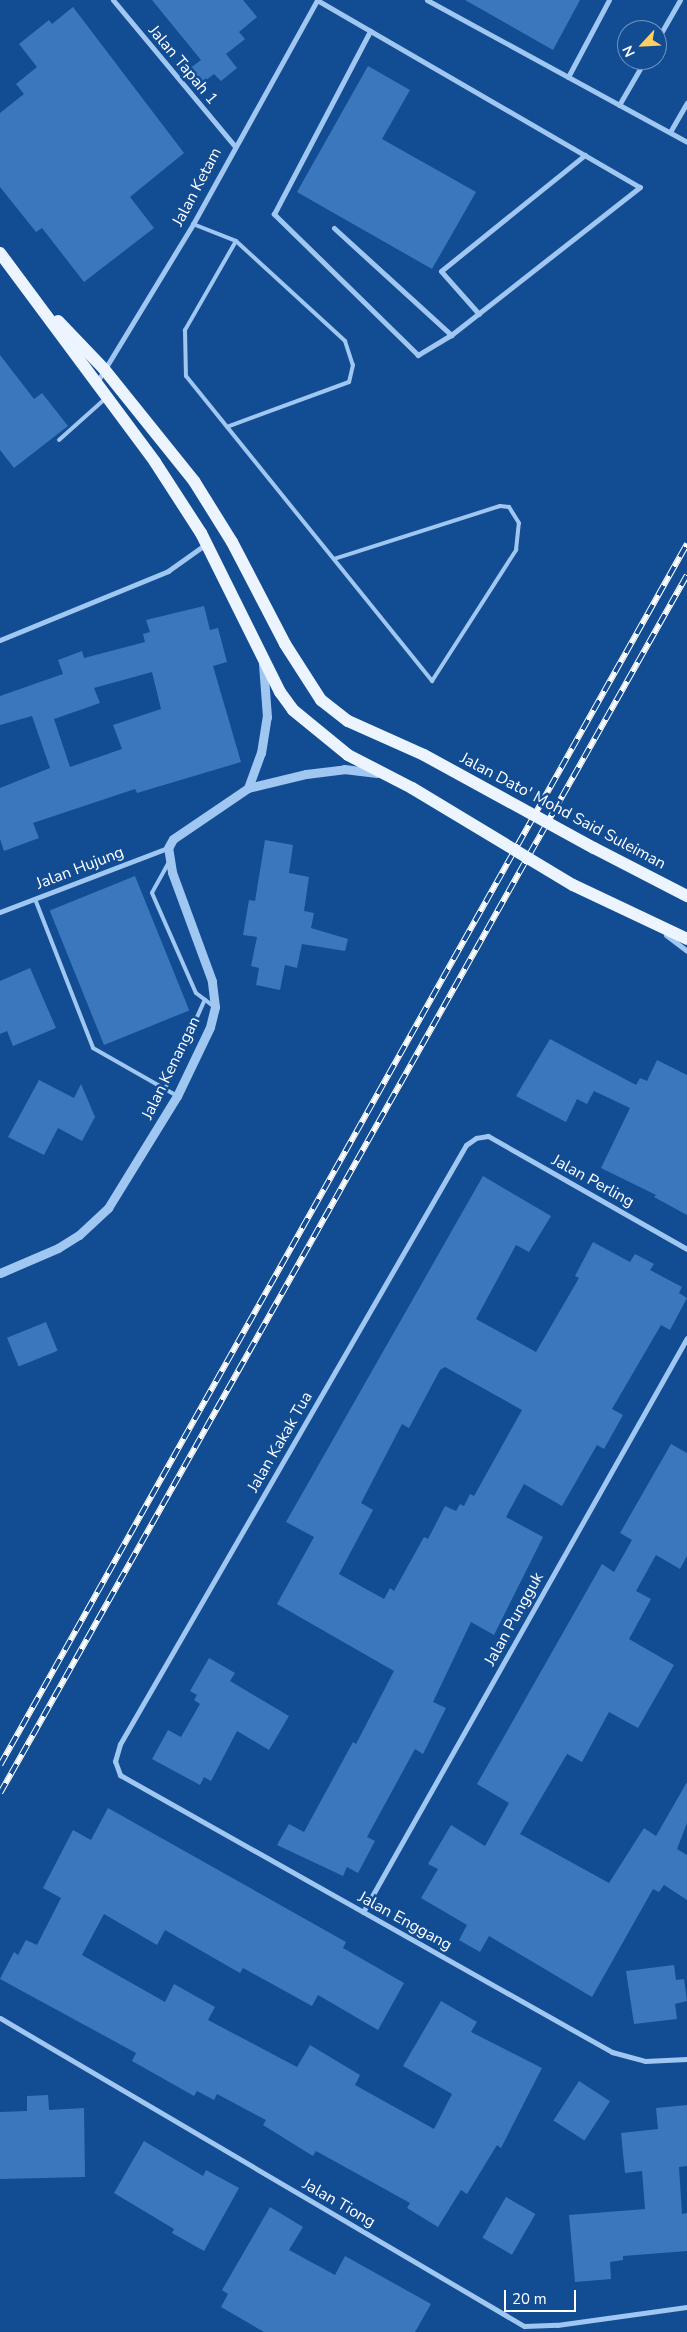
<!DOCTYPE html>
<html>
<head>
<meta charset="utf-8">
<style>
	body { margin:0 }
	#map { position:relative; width:687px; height:2332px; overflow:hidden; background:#124d93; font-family:"Nunito Sans",sans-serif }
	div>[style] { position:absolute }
	.building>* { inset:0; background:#3b77bc; transform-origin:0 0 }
	.service>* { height:4px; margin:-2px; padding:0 2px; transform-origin:2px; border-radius:2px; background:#a0c7f2 }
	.minor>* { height:5px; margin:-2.5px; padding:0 2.5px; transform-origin:2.5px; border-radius:2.5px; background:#a0c7f2 }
	.tertiary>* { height:9px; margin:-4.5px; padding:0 4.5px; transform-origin:4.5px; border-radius:4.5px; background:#a0c7f2 }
	.primary>* { height:12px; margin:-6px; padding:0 6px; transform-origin:6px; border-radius:6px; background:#ecf4ff }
	.rail>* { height:5.5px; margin-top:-2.75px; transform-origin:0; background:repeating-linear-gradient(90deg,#124d93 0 11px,#fff 0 22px); box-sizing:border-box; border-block:1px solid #fff }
	.primary-bridge>* { height:12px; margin:-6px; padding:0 6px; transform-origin:6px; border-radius:6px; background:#ecf4ff }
	span { translate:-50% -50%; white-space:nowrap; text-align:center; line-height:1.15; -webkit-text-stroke:5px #124d93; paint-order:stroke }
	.street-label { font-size:16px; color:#fff }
	.north { position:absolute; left:617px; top:20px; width:50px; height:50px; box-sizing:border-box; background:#124d93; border:1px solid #7194be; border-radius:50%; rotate:245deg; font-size:14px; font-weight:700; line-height:20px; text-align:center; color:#fff }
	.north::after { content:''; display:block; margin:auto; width:18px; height:22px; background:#ffcf62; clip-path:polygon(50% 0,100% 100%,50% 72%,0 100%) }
	.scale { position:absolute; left:504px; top:2290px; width:72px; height:22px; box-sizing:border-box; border:2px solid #fff; border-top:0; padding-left:6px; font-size:15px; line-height:18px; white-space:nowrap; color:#fff; -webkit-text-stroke:4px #124d93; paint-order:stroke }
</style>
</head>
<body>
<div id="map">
	<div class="building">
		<div style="clip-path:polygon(152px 0,243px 0,257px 17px,239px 32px,245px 39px,226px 54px,237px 68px,221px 81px,214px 74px,201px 84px,189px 69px,201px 60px)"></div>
		<div style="clip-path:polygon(465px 0,580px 0,553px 50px)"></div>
		<div style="clip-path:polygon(73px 7px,184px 153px,130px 197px,154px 228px,84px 282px,42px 228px,36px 232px,0 187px,0 113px,24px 94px,16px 84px,37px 67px,19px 44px,49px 20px,52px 24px)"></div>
		<div style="clip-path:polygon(368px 66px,410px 90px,382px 139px,476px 192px,432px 269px,297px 192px)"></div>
		<div style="clip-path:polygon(0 355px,34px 399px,42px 393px,68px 426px,14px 468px,0 450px)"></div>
		<div style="clip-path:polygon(evenodd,204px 606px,210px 630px,218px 628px,227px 662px,213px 666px,241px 762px,137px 793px,135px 789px,33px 823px,39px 838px,4px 851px,0 839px,0 788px,50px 768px,32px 716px,0 725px,0 696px,63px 674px,58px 660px,82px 651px,84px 658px,145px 642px,143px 634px,150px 632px,146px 620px,204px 606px,152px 672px,161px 709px,113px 725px,122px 749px,70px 767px,54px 719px,100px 703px,94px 688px,152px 672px)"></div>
		<div style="clip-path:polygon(265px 840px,293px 845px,289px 873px,309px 877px,304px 911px,314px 913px,311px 928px,348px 939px,345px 951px,302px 944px,297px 968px,285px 965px,280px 990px,256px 985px,259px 968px,251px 966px,257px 937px,243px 935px,249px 900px,255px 901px)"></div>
		<div style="left:135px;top:876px;width:145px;height:92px;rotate:68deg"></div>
		<div style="clip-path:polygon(30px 968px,56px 1028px,13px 1046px,7px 1031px,0 1034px,0 981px)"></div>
		<div style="clip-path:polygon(550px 1039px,636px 1085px,640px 1078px,647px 1081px,657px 1060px,687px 1075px,687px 1215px,654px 1197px,656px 1195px,601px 1168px,630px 1108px,594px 1091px,587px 1104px,577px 1099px,566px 1122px,516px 1096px)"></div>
		<div style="clip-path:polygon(39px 1080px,74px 1098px,81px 1084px,95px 1117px,82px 1141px,58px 1128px,44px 1155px,8px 1137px)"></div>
		<div style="clip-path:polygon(evenodd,483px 1176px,551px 1216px,529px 1252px,516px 1245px,476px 1319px,536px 1352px,579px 1278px,575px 1276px,593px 1242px,630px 1262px,635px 1254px,654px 1264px,650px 1270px,682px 1287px,679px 1293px,687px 1298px,670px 1330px,661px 1325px,612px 1409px,623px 1415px,604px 1449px,597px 1445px,562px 1506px,524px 1484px,506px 1517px,543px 1537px,494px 1635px,471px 1622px,433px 1702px,446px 1708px,423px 1754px,415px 1749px,367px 1837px,375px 1841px,358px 1873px,347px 1867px,343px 1876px,277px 1845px,289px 1824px,304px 1832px,353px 1742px,356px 1744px,394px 1671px,277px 1604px,314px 1537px,286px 1522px,483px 1176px,445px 1367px,522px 1410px,474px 1496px,470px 1494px,464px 1506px,460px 1504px,456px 1511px,445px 1506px,428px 1539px,424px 1537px,394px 1591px,390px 1588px,384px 1599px,339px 1574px,373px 1510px,361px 1503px,402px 1424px,409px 1428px,440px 1370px,445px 1367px)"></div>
		<div style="left:46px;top:1322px;width:31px;height:42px;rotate:68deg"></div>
		<div style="clip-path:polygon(671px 1444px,687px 1453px,687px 1556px,680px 1569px,656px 1555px,636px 1591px,651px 1599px,629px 1639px,674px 1665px,638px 1728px,609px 1712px,582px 1762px,567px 1754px,520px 1834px,609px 1883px,644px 1828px,656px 1836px,687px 1782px,687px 1823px,677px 1849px,687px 1855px,687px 1900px,664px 1885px,659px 1892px,653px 1889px,592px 1997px,489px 1936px,480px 1952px,459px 1940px,467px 1925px,421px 1898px,438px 1869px,428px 1864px,451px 1825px,485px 1846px,509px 1803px,477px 1784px,602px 1564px,614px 1572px,632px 1540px,620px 1533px)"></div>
		<div style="clip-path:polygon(209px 1658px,235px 1673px,230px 1681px,289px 1716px,269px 1750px,237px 1731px,211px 1781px,204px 1777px,200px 1785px,152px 1759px,168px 1730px,181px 1737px,200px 1704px,194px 1700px,197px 1695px,190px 1691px)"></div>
		<div style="clip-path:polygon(108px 1808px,346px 1942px,343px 1948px,404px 1983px,378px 2030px,318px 1995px,312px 2006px,243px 1968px,240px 1973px,165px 1930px,157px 1945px,104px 1914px,82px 1955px,165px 2002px,174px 1984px,215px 2007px,208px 2020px,297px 2067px,310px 2045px,360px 2075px,355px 2085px,434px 2129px,452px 2094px,403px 2066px,441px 2001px,477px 2022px,471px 2032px,542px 2068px,501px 2148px,497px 2145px,467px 2194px,461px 2190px,438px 2227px,407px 2208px,410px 2203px,316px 2151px,313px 2156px,263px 2125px,266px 2120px,217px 2094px,214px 2100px,197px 2091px,194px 2096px,132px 2061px,136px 2053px,0 1979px,14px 1952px,18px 1955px,26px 1940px,37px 1945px,61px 1898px,43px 1888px,73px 1830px,91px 1840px)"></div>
		<div style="clip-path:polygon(674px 1965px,676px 1980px,684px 1979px,687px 2001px,675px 2004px,677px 2019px,634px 2024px,626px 1971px)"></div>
		<div style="left:579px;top:2081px;width:37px;height:47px;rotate:33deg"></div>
		<div style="clip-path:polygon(48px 2095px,49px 2110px,84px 2108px,85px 2177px,0 2179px,0 2112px,27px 2111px,27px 2096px)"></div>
		<div style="clip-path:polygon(687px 2105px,687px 2166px,679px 2167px,682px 2214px,687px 2213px,687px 2251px,623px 2256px,623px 2260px,610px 2262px,611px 2279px,575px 2282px,569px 2215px,645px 2209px,642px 2171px,625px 2173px,621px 2133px,658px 2129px,656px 2108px)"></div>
		<div style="clip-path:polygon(144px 2141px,203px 2176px,206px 2170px,239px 2188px,204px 2251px,172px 2233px,174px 2229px,114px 2193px)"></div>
		<div style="left:506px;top:2197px;width:34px;height:47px;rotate:30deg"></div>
		<div style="clip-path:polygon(270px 2207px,303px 2227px,289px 2250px,335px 2275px,345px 2256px,431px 2304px,415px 2332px,264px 2332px,221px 2307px,228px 2294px,222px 2290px)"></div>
	</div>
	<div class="service">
		<div style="left:193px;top:224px;width:46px;rotate:21.6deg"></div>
		<div style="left:236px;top:241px;width:148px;rotate:42.5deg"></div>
		<div style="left:345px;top:341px;width:25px;rotate:72deg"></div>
		<div style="left:353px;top:365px;width:17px;rotate:103deg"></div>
		<div style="left:349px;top:382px;width:130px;rotate:159.8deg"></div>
		<div style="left:236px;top:241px;width:103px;rotate:119.8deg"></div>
		<div style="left:185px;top:330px;width:46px;rotate:88.8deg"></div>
		<div style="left:186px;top:376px;width:392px;rotate:51.1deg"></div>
		<div style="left:432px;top:681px;width:156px;rotate:-57.3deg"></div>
		<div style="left:516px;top:550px;width:27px;rotate:-84deg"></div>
		<div style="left:519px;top:523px;width:19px;rotate:-122deg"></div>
		<div style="left:509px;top:507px;width:9px;rotate:-174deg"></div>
		<div style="left:500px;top:506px;width:174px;rotate:162.3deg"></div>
		<div style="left:59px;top:440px;width:63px;rotate:-41.8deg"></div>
		<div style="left:169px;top:862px;width:35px;rotate:119deg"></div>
		<div style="left:152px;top:893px;width:109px;rotate:66.3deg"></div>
		<div style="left:196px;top:993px;width:21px;rotate:37deg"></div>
		<div style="left:35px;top:899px;width:160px;rotate:68.7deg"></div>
		<div style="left:93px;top:1048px;width:97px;rotate:29.7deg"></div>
		<div style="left:165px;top:1089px;width:98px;rotate:-66deg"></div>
	</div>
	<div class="minor">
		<div style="left:113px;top:0;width:189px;rotate:50.2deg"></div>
		<div style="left:427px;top:0;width:296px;rotate:28.6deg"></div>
		<div style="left:657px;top:40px;width:46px;rotate:-60.1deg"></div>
		<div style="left:568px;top:77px;width:87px;rotate:-62deg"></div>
		<div style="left:619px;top:105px;width:52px;rotate:-60deg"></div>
		<div style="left:670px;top:132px;width:34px;rotate:-60deg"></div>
		<div style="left:334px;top:228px;width:159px;rotate:42.4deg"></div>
		<div style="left:479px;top:314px;width:57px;rotate:-131.5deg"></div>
		<div style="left:441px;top:271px;width:185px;rotate:-38.9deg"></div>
		<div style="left:97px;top:382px;width:185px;rotate:-58.7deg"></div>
		<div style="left:193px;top:224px;width:256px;rotate:-61deg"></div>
		<div style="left:317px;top:0;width:373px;rotate:30.1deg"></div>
		<div style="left:640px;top:187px;width:240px;rotate:141.9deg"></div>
		<div style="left:451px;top:335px;width:39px;rotate:149deg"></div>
		<div style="left:418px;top:355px;width:202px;rotate:-135.6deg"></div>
		<div style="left:274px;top:214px;width:207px;rotate:-62.3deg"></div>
		<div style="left:0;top:640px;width:182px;rotate:-22.3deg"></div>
		<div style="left:168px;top:571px;width:47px;rotate:-35.4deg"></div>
		<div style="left:0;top:912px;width:180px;rotate:-20.9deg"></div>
		<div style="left:666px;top:935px;width:26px;rotate:37deg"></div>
		<div style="left:687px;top:1249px;width:229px;rotate:-150.4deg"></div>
		<div style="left:488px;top:1136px;width:12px;rotate:171deg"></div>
		<div style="left:476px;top:1138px;width:12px;rotate:145deg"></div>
		<div style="left:466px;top:1145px;width:692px;rotate:120.01deg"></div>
		<div style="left:120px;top:1744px;width:18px;rotate:106deg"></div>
		<div style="left:115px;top:1761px;width:15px;rotate:70deg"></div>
		<div style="left:120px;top:1775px;width:565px;rotate:29.38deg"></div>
		<div style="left:612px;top:2052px;width:34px;rotate:15deg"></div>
		<div style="left:645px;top:2061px;width:42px;rotate:-2.7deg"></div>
		<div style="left:363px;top:1912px;width:659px;rotate:-60.56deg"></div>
		<div style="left:0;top:2018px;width:608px;rotate:30.45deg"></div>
		<div style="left:524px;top:2326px;width:33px;rotate:-2deg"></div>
		<div style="left:557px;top:2325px;width:131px;rotate:-7.9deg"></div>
	</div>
	<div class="tertiary">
		<div style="left:248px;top:788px;width:37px;rotate:-70deg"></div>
		<div style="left:261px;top:753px;width:36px;rotate:-81deg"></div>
		<div style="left:267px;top:717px;width:53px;rotate:-94.3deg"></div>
		<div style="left:0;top:1273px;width:63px;rotate:-23.3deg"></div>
		<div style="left:58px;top:1248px;width:25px;rotate:-32deg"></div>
		<div style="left:79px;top:1235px;width:40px;rotate:-43deg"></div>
		<div style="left:108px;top:1208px;width:132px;rotate:-58.4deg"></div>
		<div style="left:177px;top:1096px;width:76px;rotate:-64.4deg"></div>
		<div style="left:210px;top:1027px;width:21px;rotate:-76deg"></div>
		<div style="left:215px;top:1007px;width:26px;rotate:-97deg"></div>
		<div style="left:212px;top:981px;width:116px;rotate:-110.2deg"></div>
		<div style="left:172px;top:872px;width:24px;rotate:-99deg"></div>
		<div style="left:168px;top:848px;width:10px;rotate:-61deg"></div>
		<div style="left:173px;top:839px;width:91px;rotate:-34.2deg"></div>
		<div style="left:248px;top:788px;width:60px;rotate:-13.6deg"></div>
		<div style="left:306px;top:774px;width:38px;rotate:-7deg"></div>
		<div style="left:344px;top:769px;width:33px;rotate:7deg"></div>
	</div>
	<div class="primary">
		<div style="left:0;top:253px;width:260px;rotate:53.4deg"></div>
		<div style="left:155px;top:462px;width:85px;rotate:57.1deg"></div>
		<div style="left:201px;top:533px;width:178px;rotate:63.6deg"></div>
		<div style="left:280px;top:692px;width:22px;rotate:54deg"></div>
		<div style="left:293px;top:710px;width:71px;rotate:39.3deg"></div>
		<div style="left:348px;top:755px;width:72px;rotate:27.3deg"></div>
		<div style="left:58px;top:321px;width:66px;rotate:46.2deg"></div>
		<div style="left:104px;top:369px;width:144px;rotate:51.2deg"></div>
		<div style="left:194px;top:481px;width:72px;rotate:58.1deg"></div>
		<div style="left:232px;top:542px;width:115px;rotate:62.5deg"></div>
		<div style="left:285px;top:644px;width:67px;rotate:57.3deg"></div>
		<div style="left:321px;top:700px;width:34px;rotate:38deg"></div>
		<div style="left:348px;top:721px;width:83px;rotate:24.1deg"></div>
		<div style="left:594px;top:848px;width:105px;rotate:27.3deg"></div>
		<div style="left:573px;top:885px;width:126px;rotate:25.3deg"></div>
	</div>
	<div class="rail">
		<div style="left:0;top:1765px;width:1401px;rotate:-60.64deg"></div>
		<div style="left:0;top:1793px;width:1398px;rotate:-60.58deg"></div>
	</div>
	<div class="primary-bridge">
		<div style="left:424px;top:755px;width:194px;rotate:28.7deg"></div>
		<div style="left:412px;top:788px;width:188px;rotate:31.1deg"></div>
	</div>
	<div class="street-label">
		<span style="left:183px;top:65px;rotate:50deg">Jalan Tapah 1</span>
		<span style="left:197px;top:187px;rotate:-62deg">Jalan Ketam</span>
		<span style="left:563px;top:811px;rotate:28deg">Jalan Dato' Mohd Said Suleiman</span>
		<span style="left:80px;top:868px;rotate:-21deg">Jalan Hujung</span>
		<span style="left:171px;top:1068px;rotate:-64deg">Jalan Kenangan</span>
		<span style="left:593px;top:1181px;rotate:29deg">Jalan Perling</span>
		<span style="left:280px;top:1442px;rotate:-60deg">Jalan Kakak Tua</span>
		<span style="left:514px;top:1619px;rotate:-61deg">Jalan Pungguk</span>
		<span style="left:405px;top:1921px;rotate:29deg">Jalan Enggang</span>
		<span style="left:339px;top:2203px;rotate:30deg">Jalan Tiong</span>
	</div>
	<div class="north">N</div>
	<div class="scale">20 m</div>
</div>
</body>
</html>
